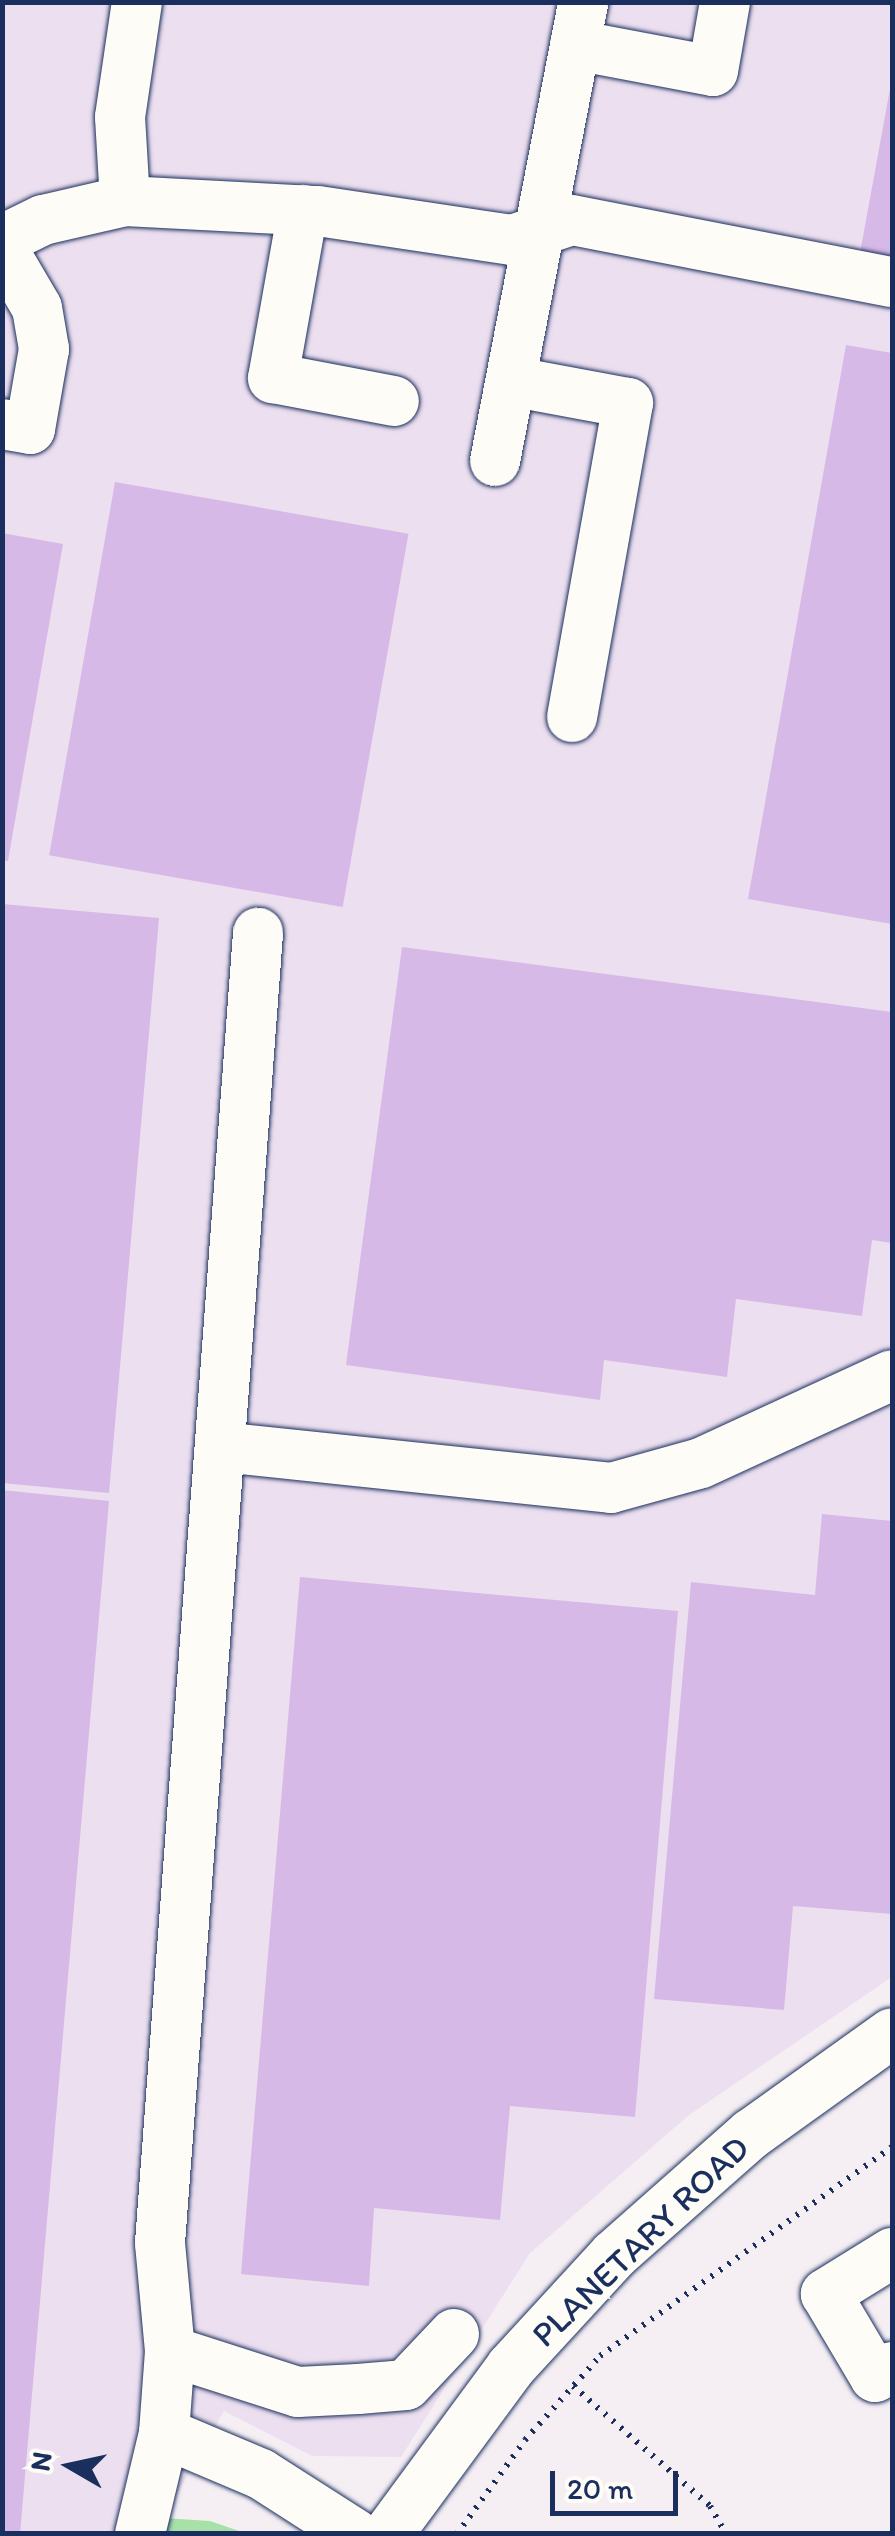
<!DOCTYPE html>
<html>
<head>
<meta charset="utf-8">
<style>
	body { margin:0 }
	#map { position:relative; width:895px; height:2536px; overflow:hidden; background:#f5eff4; font-family:Itim,sans-serif }
	div>[style] { position:absolute }
	.built>* { inset:0; background:#ecdff0 }
	.green>* { inset:0; background:#a6e1a7 }
	.building>* { inset:0; background:#d6b9e7; transform-origin:0 0 }
	.path>* { height:6px; margin-top:-3px; transform-origin:0; background:repeating-linear-gradient(90deg,#1b2f5e 0 2.5px,transparent 0 10.5px) }
	.roads { filter:drop-shadow(0 0 2px #1b2f5e) drop-shadow(0 0 2px #1b2f5e) }
	.minor>* { height:50px; margin:-25px; padding:0 25px; transform-origin:25px; border-radius:25px; background:#fdfcf7 }
	span { translate:-50% -50%; white-space:nowrap; text-align:center; line-height:1.15; -webkit-text-stroke:10px #fdfcf7; paint-order:stroke }
	.street-label { font-size:35px; color:#1b2f5e }
	.frame { position:absolute; inset:0; border:5px solid #1b2f5e; pointer-events:none }
	.north { position:absolute; left:20px; top:2416px; width:100px; height:100px; -webkit-text-stroke:8px #fdfcf7; paint-order:stroke; rotate:279deg; font-size:28px; font-weight:700; line-height:40px; text-align:center; color:#1b2f5e }
	.north::after { content:''; display:block; margin:auto; width:35px; height:45px; background:#1b2f5e; clip-path:polygon(50% 0,100% 100%,50% 72%,0 100%) }
	.scale { position:absolute; left:550px; top:2471px; width:128px; height:45px; box-sizing:border-box; border:5px solid #1b2f5e; border-top:0; padding-left:12px; font-size:30px; line-height:35px; white-space:nowrap; color:#1b2f5e; -webkit-text-stroke:8px #fdfcf7; paint-order:stroke }
</style>
</head>
<body>
<div id="map">
	<div class="built">
		<div style="clip-path:polygon(3px 3px,892px 3px,892px 1977px,689px 2115px,530px 2253px,401px 2457px,312px 2456px,224px 2411px,155px 2533px,3px 2534px)"></div>
	</div>
	<div class="green">
		<div style="clip-path:polygon(164px 2518px,210px 2521px,245px 2533px,155px 2534px)"></div>
	</div>
	<div class="building">
		<div style="clip-path:polygon(892px 78px,892px 258px,860px 253px)"></div>
		<div style="clip-path:polygon(846px 345px,892px 353px,892px 924px,748px 899px)"></div>
		<div style="left:115px;top:482px;width:298px;height:379px;rotate:10deg"></div>
		<div style="clip-path:polygon(2px 533px,63px 544px,8px 861px,2px 860px)"></div>
		<div style="clip-path:polygon(2px 904px,159px 918px,109px 1493px,2px 1483px)"></div>
		<div style="clip-path:polygon(402px 947px,892px 1012px,892px 1243px,872px 1240px,862px 1316px,736px 1299px,727px 1377px,604px 1360px,600px 1400px,346px 1365px)"></div>
		<div style="clip-path:polygon(2px 1490px,109px 1501px,20px 2534px,2px 2534px)"></div>
		<div style="clip-path:polygon(822px 1514px,892px 1521px,892px 1914px,793px 1906px,784px 2010px,654px 1999px,691px 1582px,815px 1595px)"></div>
		<div style="clip-path:polygon(300px 1577px,678px 1611px,635px 2117px,510px 2106px,500px 2220px,374px 2208px,369px 2286px,241px 2274px)"></div>
	</div>
	<div class="path">
		<div style="left:573px;top:2386px;width:182px;rotate:41.2deg"></div>
		<div style="left:710px;top:2506px;width:32px;rotate:60deg"></div>
		<div style="left:457px;top:2534px;width:116px;rotate:-54.1deg"></div>
		<div style="left:525px;top:2440px;width:113px;rotate:-48.2deg"></div>
		<div style="left:600px;top:2356px;width:359px;rotate:-35.6deg"></div>
	</div>
	<div class="roads">
		<div class="minor">
			<div style="left:575px;top:45px;width:140px;rotate:10.7deg"></div>
			<div style="left:713px;top:71px;width:70px;rotate:-80.1deg"></div>
			<div style="left:125px;top:201px;width:84px;rotate:-93.4deg"></div>
			<div style="left:120px;top:117px;width:116px;rotate:-81.6deg"></div>
			<div style="left:303px;top:210px;width:171px;rotate:100.1deg"></div>
			<div style="left:273px;top:378px;width:123px;rotate:10.8deg"></div>
			<div style="left:2px;top:240px;width:46px;rotate:-26deg"></div>
			<div style="left:43px;top:220px;width:84px;rotate:-13deg"></div>
			<div style="left:125px;top:201px;width:193px;rotate:3deg"></div>
			<div style="left:318px;top:211px;width:196px;rotate:8.5deg"></div>
			<div style="left:512px;top:240px;width:63px;rotate:-18.4deg"></div>
			<div style="left:572px;top:220px;width:326px;rotate:11deg"></div>
			<div style="left:2px;top:248px;width:69px;rotate:59.7deg"></div>
			<div style="left:37px;top:308px;width:42px;rotate:80.3deg"></div>
			<div style="left:44px;top:349px;width:81px;rotate:99.9deg"></div>
			<div style="left:30px;top:429px;width:28px;rotate:-170deg"></div>
			<div style="left:515px;top:382px;width:115px;rotate:10.5deg"></div>
			<div style="left:628px;top:403px;width:319px;rotate:100.1deg"></div>
			<div style="left:495px;top:461px;width:467px;rotate:-79.1deg"></div>
			<div style="left:221px;top:1447px;width:392px;rotate:6deg"></div>
			<div style="left:611px;top:1488px;width:93px;rotate:-15.5deg"></div>
			<div style="left:701px;top:1463px;width:210px;rotate:-24.7deg"></div>
			<div style="left:892px;top:2253px;width:78px;rotate:148.2deg"></div>
			<div style="left:826px;top:2294px;width:96px;rotate:59.4deg"></div>
			<div style="left:875px;top:2377px;width:20px;rotate:-30deg"></div>
			<div style="left:170px;top:2351px;width:134px;rotate:17.8deg"></div>
			<div style="left:298px;top:2392px;width:60px;rotate:-2.9deg"></div>
			<div style="left:358px;top:2389px;width:48px;rotate:-4.8deg"></div>
			<div style="left:406px;top:2385px;width:70px;rotate:-46.7deg"></div>
			<div style="left:164px;top:2433px;width:105px;rotate:22.9deg"></div>
			<div style="left:261px;top:2474px;width:112px;rotate:32.6deg"></div>
			<div style="left:140px;top:2534px;width:104px;rotate:-76.6deg"></div>
			<div style="left:164px;top:2433px;width:82px;rotate:-85.8deg"></div>
			<div style="left:170px;top:2351px;width:108px;rotate:-95.3deg"></div>
			<div style="left:160px;top:2243px;width:1314px;rotate:-85.72deg"></div>
			<div style="left:388px;top:2534px;width:207px;rotate:-53.6deg"></div>
			<div style="left:511px;top:2367px;width:152px;rotate:-47.4deg"></div>
			<div style="left:614px;top:2255px;width:183px;rotate:-41.5deg"></div>
			<div style="left:751px;top:2134px;width:173px;rotate:-35.6deg"></div>
		</div>
	</div>
	<div class="street-label">
		<span style="left:640px;top:2241px;rotate:-44deg">PLANETARY ROAD</span>
	</div>
	<div class="frame"></div>
	<div class="north">N</div>
	<div class="scale">20 m</div>
</div>
</body>
</html>
